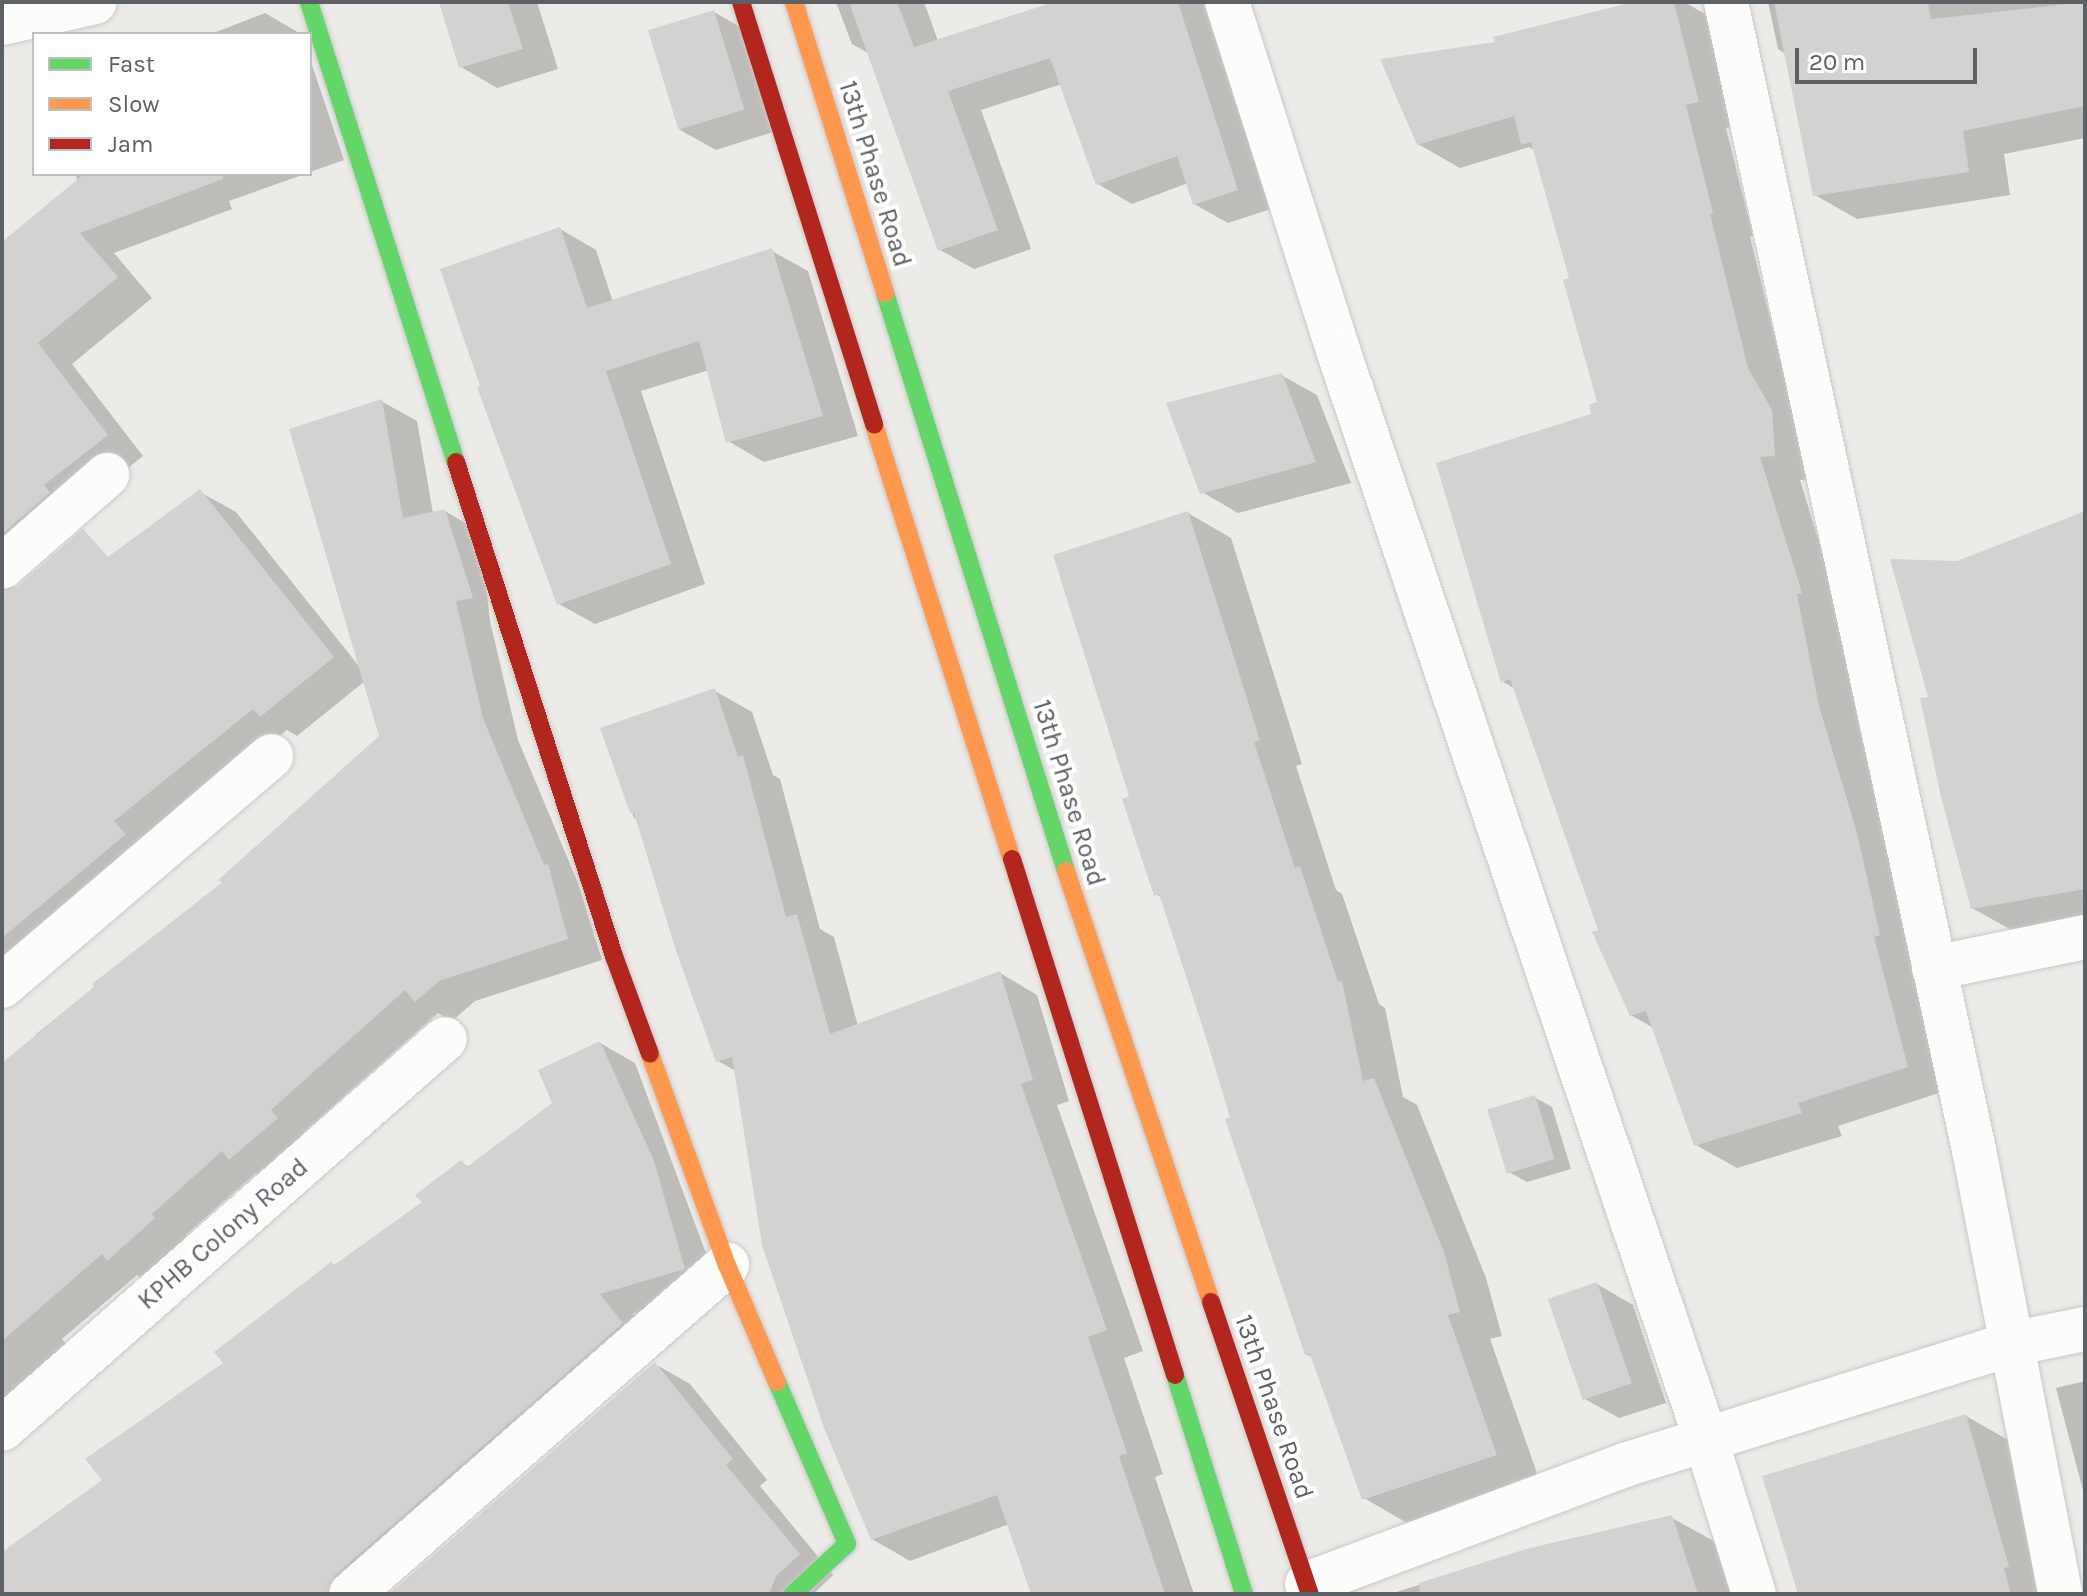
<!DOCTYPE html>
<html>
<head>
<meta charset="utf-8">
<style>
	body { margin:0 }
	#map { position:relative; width:2087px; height:1596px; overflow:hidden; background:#edebe7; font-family:Karla,sans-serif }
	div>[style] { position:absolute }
	.shadow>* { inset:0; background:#0003 }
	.building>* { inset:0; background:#d3d2d0; transform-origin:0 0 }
	.roads { filter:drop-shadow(0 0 2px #c8c8c8) drop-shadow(0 0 2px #c8c8c8) }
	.street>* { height:44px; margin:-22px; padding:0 22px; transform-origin:22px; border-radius:22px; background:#fcfcfb }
	.fast>* { height:18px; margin:-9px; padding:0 9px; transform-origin:9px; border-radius:9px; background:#63d668 }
	.slow>* { height:18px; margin:-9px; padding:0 9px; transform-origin:9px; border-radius:9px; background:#ff974d }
	.jam>* { height:18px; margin:-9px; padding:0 9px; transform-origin:9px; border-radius:9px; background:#b3261e }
	span { translate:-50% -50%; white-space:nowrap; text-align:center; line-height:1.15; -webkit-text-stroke:8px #fff; paint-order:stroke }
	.street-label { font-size:26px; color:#5c6166 }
	.frame { position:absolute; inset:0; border:4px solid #5c6166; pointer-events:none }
	.legend { position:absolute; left:32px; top:32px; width:280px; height:144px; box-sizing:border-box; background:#fff; border:2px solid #bec0c2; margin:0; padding:10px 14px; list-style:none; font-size:24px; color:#5c6166 }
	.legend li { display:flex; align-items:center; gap:16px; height:40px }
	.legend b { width:40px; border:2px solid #bec0c2 }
	.scale { position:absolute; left:1795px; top:48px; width:182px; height:36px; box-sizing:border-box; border:4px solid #5c6166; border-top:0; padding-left:10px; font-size:24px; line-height:28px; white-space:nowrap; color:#5c6166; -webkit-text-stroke:6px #fff; paint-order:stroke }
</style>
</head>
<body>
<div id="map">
	<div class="shadow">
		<div style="clip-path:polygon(441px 2px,537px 2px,558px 69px,497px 88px,461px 67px)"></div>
		<div style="clip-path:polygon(836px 2px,924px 2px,938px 41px,1061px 2px,1205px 2px,1271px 209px,1228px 223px,1194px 204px,1188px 183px,1132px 204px,1098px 184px,1062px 84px,981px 110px,1031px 249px,974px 269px,940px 250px,870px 54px,852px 44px)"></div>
		<div style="clip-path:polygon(1641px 2px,1684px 2px,1712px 18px,1739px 125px,1726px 128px,1753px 236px,1750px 237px,1789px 394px,1816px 479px,1800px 480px,1842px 616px,1838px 618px,1860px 731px,1897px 858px,1948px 1090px,1838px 1126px,1842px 1136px,1737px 1168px,1696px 1145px,1655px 1029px,1631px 1015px,1515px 689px,1502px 681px,1599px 404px,1572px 279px,1536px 151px,1529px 147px,1460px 168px,1418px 144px,1497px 44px)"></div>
		<div style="clip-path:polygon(1768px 2px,2085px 2px,2085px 138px,2004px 154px,2010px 195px,1857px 219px,1815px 195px,1787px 55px,1778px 49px)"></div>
		<div style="clip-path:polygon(714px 12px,749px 32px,779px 130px,716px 150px,680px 130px)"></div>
		<div style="clip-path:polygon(265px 13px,301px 34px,211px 34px)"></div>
		<div style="clip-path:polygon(310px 59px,344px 160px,310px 172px)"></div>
		<div style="clip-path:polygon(75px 174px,305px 174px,229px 201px,232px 209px,114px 253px,152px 298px,72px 364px,143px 456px,79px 506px,13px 581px,15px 597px,2px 606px,2px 247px,78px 181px)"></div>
		<div style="clip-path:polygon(560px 229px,596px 250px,613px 302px,772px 251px,808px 271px,858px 436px,764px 462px,728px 441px,709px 370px,641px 391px,705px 584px,595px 624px,559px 604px)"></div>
		<div style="clip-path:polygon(1281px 375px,1317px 395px,1351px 483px,1238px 513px,1202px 492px)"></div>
		<div style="clip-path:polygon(381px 401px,417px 421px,433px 513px,445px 511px,480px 532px,490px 621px,518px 740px,578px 883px,602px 960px,475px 1001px,452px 1021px,438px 1013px,305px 1131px,312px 1140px,266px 1179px,256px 1173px,186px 1235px,190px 1239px,144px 1280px,137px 1275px,62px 1339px,69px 1347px,2px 1407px,2px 1066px,38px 1038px,35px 1035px,224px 883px,220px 881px,382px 737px,365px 681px,297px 736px,287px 730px,148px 842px,2px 980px,2px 661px,200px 492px,236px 512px,362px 670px)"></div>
		<div style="clip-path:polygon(1188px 513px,1231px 538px,1302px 764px,1296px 766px,1336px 890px,1342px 894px,1379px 1004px,1385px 1008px,1403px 1097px,1417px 1105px,1486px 1278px,1502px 1336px,1490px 1339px,1539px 1479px,1407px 1523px,1364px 1498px,1314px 1358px,1306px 1354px,1163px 899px,1156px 894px,1131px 798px)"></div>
		<div style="clip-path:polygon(2085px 517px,2085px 920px,2015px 932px,1972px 908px,1931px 698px,1957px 563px)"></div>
		<div style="clip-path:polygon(715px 691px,752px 712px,773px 775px,780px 779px,820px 929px,834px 937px,858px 1026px,1000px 973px,1037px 995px,1069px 1101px,1057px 1105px,1143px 1351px,1124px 1358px,1163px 1474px,1155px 1477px,1194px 1594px,1033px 1594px,1009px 1524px,910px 1561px,872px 1539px,736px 1071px,718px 1061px,639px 821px,634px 818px,603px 729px)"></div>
		<div style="clip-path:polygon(600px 1043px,635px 1063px,719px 1288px,633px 1314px,657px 1344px,371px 1594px,2px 1594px,2px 1556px,105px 1480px,226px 1364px,335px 1266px,425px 1202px,461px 1163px,469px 1167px,554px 1103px)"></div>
		<div style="clip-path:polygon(1534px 1097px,1552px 1107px,1571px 1169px,1527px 1182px,1509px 1172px)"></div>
		<div style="clip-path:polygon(1597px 1284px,1633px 1305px,1666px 1403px,1619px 1418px,1583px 1398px)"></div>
		<div style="clip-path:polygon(655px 1364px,690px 1384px,767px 1480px,760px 1486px,833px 1575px,813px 1594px,392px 1594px)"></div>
		<div style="clip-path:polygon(2085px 1381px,2085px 1498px,2056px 1388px)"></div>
		<div style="clip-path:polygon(1966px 1416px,2015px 1444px,2057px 1594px,1800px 1594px)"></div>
		<div style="clip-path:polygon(1672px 1518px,1719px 1544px,1735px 1594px,1390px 1594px,1526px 1551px)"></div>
	</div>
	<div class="building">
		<div style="clip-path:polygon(439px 2px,508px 2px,523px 49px,459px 68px)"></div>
		<div style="clip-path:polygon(849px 2px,897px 2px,914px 47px,1054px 2px,1178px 2px,1238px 190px,1193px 205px,1177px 156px,1096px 185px,1050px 58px,948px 91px,998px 230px,938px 251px)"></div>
		<div style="clip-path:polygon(1633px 2px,1674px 2px,1699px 102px,1686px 105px,1713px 213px,1710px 214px,1748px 368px,1772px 410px,1775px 456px,1760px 457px,1802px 593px,1797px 594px,1819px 706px,1857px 833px,1880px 935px,1874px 937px,1908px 1067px,1798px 1103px,1802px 1113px,1694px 1146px,1646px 1011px,1630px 1016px,1592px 932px,1598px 930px,1510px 679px,1501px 683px,1436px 463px,1591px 414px,1589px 405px,1597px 402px,1563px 280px,1569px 278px,1531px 142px,1521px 145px,1514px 116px,1417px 145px,1380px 59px,1495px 42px,1493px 37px)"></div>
		<div style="clip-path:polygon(1774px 2px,1928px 2px,1931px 19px,2085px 2px,2085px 106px,1963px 131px,1969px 172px,1813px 196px)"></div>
		<div style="left:714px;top:10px;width:104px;height:69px;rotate:73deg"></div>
		<div style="clip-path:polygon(84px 174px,223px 174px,223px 179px,80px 233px,118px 277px,38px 343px,108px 435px,44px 485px,50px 492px,2px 534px,2px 242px)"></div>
		<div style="clip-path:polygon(560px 227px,587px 308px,772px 248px,823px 416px,726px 443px,699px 341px,606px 371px,671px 564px,557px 605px,477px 387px,480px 386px,440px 269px)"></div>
		<div style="clip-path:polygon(1282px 373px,1316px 462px,1200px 494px,1166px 403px)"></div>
		<div style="clip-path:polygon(382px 399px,403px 518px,445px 509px,473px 598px,456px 601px,483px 718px,544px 865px,548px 864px,568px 939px,439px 981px,415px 1002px,405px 990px,271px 1110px,278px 1118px,229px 1160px,222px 1151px,152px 1214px,155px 1218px,107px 1261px,102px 1254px,2px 1341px,2px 1063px,94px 987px,92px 984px,224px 881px,217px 881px,379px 736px,289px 429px)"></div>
		<div style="clip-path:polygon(200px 489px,334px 657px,260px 717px,253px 709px,114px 821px,126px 834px,2px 938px,2px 591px,18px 586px,83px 529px,108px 557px)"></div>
		<div style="clip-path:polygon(1188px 511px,1260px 740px,1254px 742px,1295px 868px,1300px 866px,1338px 982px,1342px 981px,1363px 1081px,1374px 1078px,1444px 1252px,1460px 1312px,1448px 1315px,1497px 1455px,1362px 1500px,1310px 1354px,1305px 1355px,1225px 1119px,1230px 1117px,1203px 1028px,1159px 894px,1154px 896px,1122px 799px,1129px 796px,1053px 555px)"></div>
		<div style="clip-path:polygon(2085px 511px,2085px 889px,1971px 909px,1941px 797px,1920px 698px,1928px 697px,1890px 559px,1957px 561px)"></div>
		<div style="clip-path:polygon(715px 688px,738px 757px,743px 755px,786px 917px,797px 914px,830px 1034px,1000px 971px,1033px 1080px,1021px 1084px,1107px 1330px,1088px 1337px,1127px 1453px,1119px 1456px,1165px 1594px,1031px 1594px,997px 1495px,871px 1540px,824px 1428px,762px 1245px,732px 1057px,716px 1062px,676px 951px,634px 813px,630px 813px,600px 728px)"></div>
		<div style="clip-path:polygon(600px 1041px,654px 1161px,685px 1269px,600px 1294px,623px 1323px,335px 1575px,327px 1594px,2px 1594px,2px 1552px,102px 1480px,85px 1459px,223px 1363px,214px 1352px,331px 1262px,334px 1265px,422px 1202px,415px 1195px,461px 1160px,467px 1167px,552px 1103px,538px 1070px)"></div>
		<div style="left:1535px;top:1095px;width:67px;height:50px;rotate:73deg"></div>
		<div style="left:1597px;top:1282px;width:107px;height:52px;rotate:71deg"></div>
		<div style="clip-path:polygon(655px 1362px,733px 1459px,726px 1465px,800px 1554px,776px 1576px,769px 1594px,389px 1594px)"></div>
		<div style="clip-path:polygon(1966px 1414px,2009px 1567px,2004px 1568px,2011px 1594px,1798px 1594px,1762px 1476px)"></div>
		<div style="clip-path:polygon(1672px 1515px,1698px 1594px,1420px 1594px,1419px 1583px,1526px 1549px)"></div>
	</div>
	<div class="roads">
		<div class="street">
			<div style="left:1227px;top:2px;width:365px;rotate:72.3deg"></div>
			<div style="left:1338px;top:350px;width:1150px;rotate:71.34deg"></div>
			<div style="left:1706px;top:1440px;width:161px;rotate:72.7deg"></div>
			<div style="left:1726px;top:2px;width:1174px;rotate:77.81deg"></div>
			<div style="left:1974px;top:1150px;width:452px;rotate:79deg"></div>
			<div style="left:2px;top:23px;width:95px;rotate:-12.7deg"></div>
			<div style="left:2px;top:567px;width:140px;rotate:-41.2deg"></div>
			<div style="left:1934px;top:968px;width:154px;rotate:-11.6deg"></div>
			<div style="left:2px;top:986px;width:354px;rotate:-40.5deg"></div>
			<div style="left:2px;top:1429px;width:590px;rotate:-41.36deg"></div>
			<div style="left:1307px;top:1584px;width:340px;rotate:-20.5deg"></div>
			<div style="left:1625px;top:1465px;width:405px;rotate:-17.4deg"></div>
			<div style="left:2011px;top:1344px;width:76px;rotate:-11.5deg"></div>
			<div style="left:351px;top:1594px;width:500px;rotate:-41.2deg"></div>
		</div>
		<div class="fast">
			<div style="left:309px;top:2px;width:483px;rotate:72.3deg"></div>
			<div style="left:885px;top:293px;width:606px;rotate:72.61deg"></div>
			<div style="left:1175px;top:1375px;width:230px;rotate:72.5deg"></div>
			<div style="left:777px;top:1382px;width:176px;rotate:66.6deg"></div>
			<div style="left:847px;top:1544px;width:74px;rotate:137.2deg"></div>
		</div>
		<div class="slow">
			<div style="left:794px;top:2px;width:305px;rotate:72.6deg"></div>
			<div style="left:874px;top:425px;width:455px;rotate:72.4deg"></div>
			<div style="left:1066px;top:871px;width:455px;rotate:71.4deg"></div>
			<div style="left:650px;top:1054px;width:225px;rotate:70deg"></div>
			<div style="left:727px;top:1265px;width:127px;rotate:66.9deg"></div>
		</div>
		<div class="jam">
			<div style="left:741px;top:2px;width:443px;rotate:72.5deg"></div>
			<div style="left:456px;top:462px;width:519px;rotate:72.26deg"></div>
			<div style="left:614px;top:956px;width:104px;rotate:69.8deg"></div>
			<div style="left:1012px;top:859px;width:541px;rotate:72.47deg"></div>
			<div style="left:1211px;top:1302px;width:308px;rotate:71.3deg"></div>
		</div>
	</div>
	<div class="street-label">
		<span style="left:875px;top:174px;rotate:73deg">13th Phase Road</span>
		<span style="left:1069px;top:793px;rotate:73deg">13th Phase Road</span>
		<span style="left:223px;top:1234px;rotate:-41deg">KPHB Colony Road</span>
		<span style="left:1274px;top:1407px;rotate:71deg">13th Phase Road</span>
	</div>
	<div class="frame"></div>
	<ul class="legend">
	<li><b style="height:10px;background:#63d668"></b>Fast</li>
	<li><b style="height:10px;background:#ff974d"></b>Slow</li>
	<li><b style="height:10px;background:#b3261e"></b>Jam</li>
	</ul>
	<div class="scale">20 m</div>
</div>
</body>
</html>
